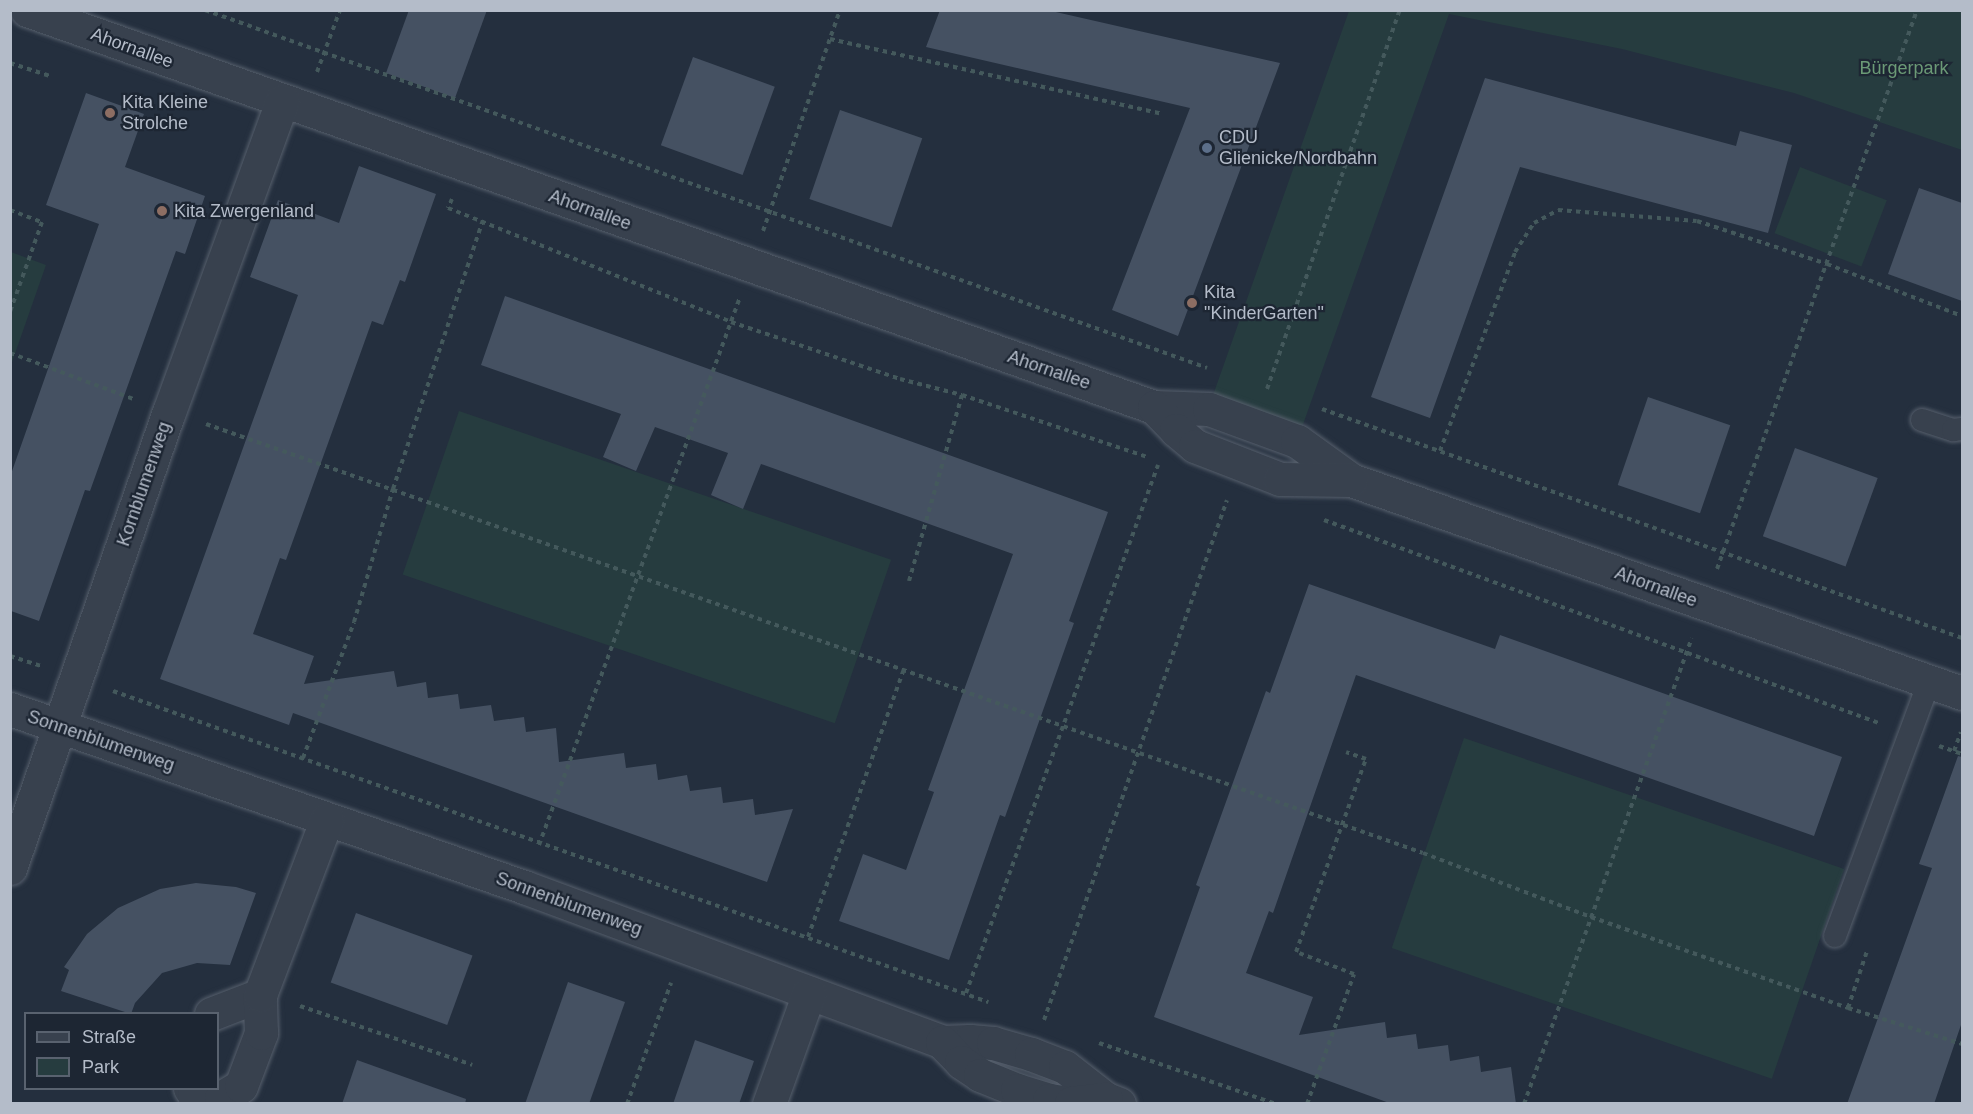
<!DOCTYPE html>
<html>
<head>
<meta charset="utf-8">
<style>
	body { margin:0 }
	#map { position:relative; width:1973px; height:1114px; overflow:hidden; background:#242f3e; font-family:Arial,sans-serif }
	div>[style] { position:absolute }
	.green>* { inset:0; background:#263c3f; transform-origin:0 0 }
	.building>* { inset:0; background:#455162; transform-origin:0 0 }
	.path>* { height:4px; margin-top:-2px; transform-origin:0; background:repeating-linear-gradient(90deg,#44595c 0 4.5px,transparent 0 9px) }
	.roads { filter:drop-shadow(0 0 2px #565f6c) drop-shadow(0 0 2px #565f6c) }
	.service>* { height:22px; margin:-11px; padding:0 11px; transform-origin:11px; border-radius:11px; background:#38414e }
	.minor>* { height:33px; margin:-16.5px; padding:0 16.5px; transform-origin:16.5px; border-radius:16.5px; background:#38414e }
	.dots>* { width:16px; height:16px; translate:-50% -50%; box-sizing:border-box; border:3px solid #1d2633; border-radius:50% }
	span { translate:-50% -50%; white-space:nowrap; text-align:center; line-height:1.15; -webkit-text-stroke:4.5px #1d2633; paint-order:stroke }
	.street-label { font-size:18px; color:#b4bcc9 }
	.park-label { font-size:18px; color:#6b9a76 }
	.poi-label { font-size:18px; color:#b4bcc9 }
	.left { translate:0 -50%; text-align:left }
	.frame { position:absolute; inset:0; border:12px solid #b4bcc9; pointer-events:none }
	.legend { position:absolute; left:24px; top:1012px; width:195px; height:78px; box-sizing:border-box; background:#1d2633; border:2px solid #59626f; margin:0; padding:8px 10px; list-style:none; font-size:18px; color:#b4bcc9 }
	.legend li { display:flex; align-items:center; gap:12px; height:30px }
	.legend b { width:30px; border:2px solid #59626f }
</style>
</head>
<body>
<div id="map">
	<div class="green">
		<div style="clip-path:polygon(1349px 11px,1962px 11px,1962px 150px,1794px 93px,1622px 49px,1449px 14px,1301px 430px,1212px 398px)"></div>
		<div style="left:1800px;top:167px;width:93px;height:71px;rotate:21deg"></div>
		<div style="clip-path:polygon(11px 252px,46px 265px,11px 365px,10px 252px)"></div>
		<div style="left:459px;top:411px;width:457px;height:173px;rotate:19deg"></div>
		<div style="left:1464px;top:738px;width:402px;height:222px;rotate:19deg"></div>
	</div>
	<div class="building">
		<div style="clip-path:polygon(409px 10px,487px 10px,455px 98px,386px 73px)"></div>
		<div style="clip-path:polygon(940px 10px,1047px 10px,1280px 63px,1178px 336px,1112px 310px,1190px 108px,926px 47px)"></div>
		<div style="left:693px;top:57px;width:87px;height:94px;rotate:20deg"></div>
		<div style="clip-path:polygon(1485px 78px,1736px 146px,1740px 131px,1792px 145px,1768px 233px,1520px 167px,1430px 418px,1371px 397px)"></div>
		<div style="clip-path:polygon(86px 93px,144px 114px,125px 167px,205px 196px,185px 254px,176px 251px,90px 491px,85px 490px,39px 621px,11px 611px,11px 474px,99px 224px,46px 205px)"></div>
		<div style="left:840px;top:110px;width:87px;height:94px;rotate:19deg"></div>
		<div style="clip-path:polygon(359px 166px,436px 194px,405px 282px,400px 280px,383px 325px,372px 321px,286px 560px,280px 558px,253px 634px,314px 656px,304px 684px,394px 671px,397px 687px,426px 682px,428px 698px,458px 694px,460px 709px,491px 705px,494px 721px,524px 717px,526px 732px,556px 728px,559px 762px,624px 753px,626px 768px,656px 764px,658px 780px,687px 775px,690px 791px,721px 787px,723px 803px,753px 799px,755px 815px,793px 809px,767px 882px,293px 713px,289px 725px,160px 679px,298px 295px,250px 277px,278px 200px,339px 223px)"></div>
		<div style="clip-path:polygon(1919px 188px,1962px 203px,1962px 301px,1888px 274px)"></div>
		<div style="clip-path:polygon(505px 296px,1108px 512px,1069px 621px,1074px 623px,1030px 747px,1005px 817px,1000px 815px,949px 960px,839px 921px,863px 854px,906px 870px,934px 792px,928px 790px,1013px 554px,761px 464px,743px 509px,711px 495px,728px 453px,655px 427px,636px 471px,603px 457px,621px 414px,481px 365px)"></div>
		<div style="left:1648px;top:397px;width:87px;height:93px;rotate:19deg"></div>
		<div style="left:1795px;top:448px;width:88px;height:94px;rotate:20deg"></div>
		<div style="clip-path:polygon(1309px 584px,1495px 649px,1500px 635px,1842px 757px,1814px 836px,1356px 675px,1273px 913px,1269px 911px,1246px 973px,1313px 997px,1299px 1035px,1385px 1022px,1387px 1038px,1416px 1034px,1418px 1049px,1448px 1045px,1450px 1061px,1479px 1056px,1481px 1072px,1511px 1067px,1516px 1104px,1392px 1104px,1154px 1017px,1200px 887px,1196px 885px,1266px 691px,1270px 693px)"></div>
		<div style="clip-path:polygon(1958px 756px,1962px 757px,1962px 1022px,1934px 1104px,1847px 1104px,1932px 868px,1919px 864px)"></div>
		<div style="clip-path:polygon(196px 883px,236px 887px,256px 893px,230px 965px,197px 963px,162px 973px,135px 1003px,131px 1014px,61px 991px,69px 970px,64px 967px,87px 934px,118px 908px,160px 889px)"></div>
		<div style="left:356px;top:913px;width:124px;height:74px;rotate:20deg"></div>
		<div style="clip-path:polygon(568px 982px,625px 1002px,589px 1104px,525px 1104px)"></div>
		<div style="clip-path:polygon(695px 1040px,754px 1061px,739px 1104px,673px 1104px)"></div>
		<div style="clip-path:polygon(357px 1060px,466px 1099px,465px 1104px,342px 1104px)"></div>
	</div>
	<div class="path">
		<div style="left:205px;top:10px;width:1064px;rotate:19.66deg"></div>
		<div style="left:830px;top:39px;width:340px;rotate:12.7deg"></div>
		<div style="left:10px;top:63px;width:42px;rotate:18deg"></div>
		<div style="left:317px;top:72px;width:66px;rotate:-69.6deg"></div>
		<div style="left:452px;top:199px;width:10px;rotate:114deg"></div>
		<div style="left:448px;top:208px;width:305px;rotate:21.9deg"></div>
		<div style="left:731px;top:322px;width:178px;rotate:18.6deg"></div>
		<div style="left:900px;top:379px;width:64px;rotate:14.5deg"></div>
		<div style="left:962px;top:395px;width:195px;rotate:18.5deg"></div>
		<div style="left:10px;top:210px;width:34px;rotate:21deg"></div>
		<div style="left:42px;top:222px;width:96px;rotate:109.6deg"></div>
		<div style="left:763px;top:231px;width:234px;rotate:-70.8deg"></div>
		<div style="left:10px;top:353px;width:132px;rotate:20.4deg"></div>
		<div style="left:1267px;top:389px;width:402px;rotate:-70.7deg"></div>
		<div style="left:1322px;top:409px;width:680px;rotate:19.69deg"></div>
		<div style="left:206px;top:424px;width:1290px;rotate:19.42deg"></div>
		<div style="left:1423px;top:853px;width:180px;rotate:20.9deg"></div>
		<div style="left:1591px;top:917px;width:273px;rotate:19.5deg"></div>
		<div style="left:1848px;top:1008px;width:120px;rotate:17.5deg"></div>
		<div style="left:1440px;top:451px;width:213px;rotate:-69.3deg"></div>
		<div style="left:1515px;top:252px;width:35px;rotate:-57deg"></div>
		<div style="left:1534px;top:223px;width:27px;rotate:-28deg"></div>
		<div style="left:1558px;top:210px;width:139px;rotate:4.5deg"></div>
		<div style="left:1697px;top:221px;width:137px;rotate:18.3deg"></div>
		<div style="left:1827px;top:264px;width:145px;rotate:21.1deg"></div>
		<div style="left:1324px;top:520px;width:591px;rotate:20.09deg"></div>
		<div style="left:1717px;top:569px;width:594px;rotate:-70.31deg"></div>
		<div style="left:909px;top:581px;width:193px;rotate:-74.1deg"></div>
		<div style="left:10px;top:656px;width:33px;rotate:18deg"></div>
		<div style="left:113px;top:691px;width:929px;rotate:19.57deg"></div>
		<div style="left:1939px;top:746px;width:24px;rotate:19deg"></div>
		<div style="left:1954px;top:751px;width:20px;rotate:-70deg"></div>
		<div style="left:303px;top:758px;width:145px;rotate:-69.4deg"></div>
		<div style="left:354px;top:622px;width:139px;rotate:-73.7deg"></div>
		<div style="left:393px;top:489px;width:284px;rotate:-71.5deg"></div>
		<div style="left:539px;top:845px;width:581px;rotate:-69.85deg"></div>
		<div style="left:808px;top:937px;width:285px;rotate:-70.3deg"></div>
		<div style="left:966px;top:993px;width:562px;rotate:-70.02deg"></div>
		<div style="left:300px;top:1006px;width:182px;rotate:18.9deg"></div>
		<div style="left:1848px;top:1008px;width:60px;rotate:-71.6deg"></div>
		<div style="left:1044px;top:1020px;width:551px;rotate:-70.61deg"></div>
		<div style="left:1099px;top:1043px;width:187px;rotate:19deg"></div>
		<div style="left:627px;top:1104px;width:129px;rotate:-70deg"></div>
		<div style="left:1307px;top:1104px;width:138px;rotate:-70.1deg"></div>
		<div style="left:1354px;top:974px;width:62px;rotate:-159.2deg"></div>
		<div style="left:1296px;top:952px;width:205px;rotate:-70.1deg"></div>
		<div style="left:1366px;top:759px;width:21px;rotate:-161deg"></div>
		<div style="left:1524px;top:1104px;width:495px;rotate:-70.2deg"></div>
	</div>
	<div class="roads">
		<div class="service">
			<div style="left:1922px;top:420px;width:33px;rotate:18deg"></div>
			<div style="left:1953px;top:430px;width:9px;rotate:-6deg"></div>
			<div style="left:1835px;top:936px;width:271px;rotate:-69.7deg"></div>
		</div>
		<div class="minor">
			<div style="left:27px;top:10px;width:1195px;rotate:19.41deg"></div>
			<div style="left:1154px;top:407px;width:55px;rotate:2.1deg"></div>
			<div style="left:1209px;top:409px;width:94px;rotate:20deg"></div>
			<div style="left:1297px;top:441px;width:67px;rotate:35.8deg"></div>
			<div style="left:1351px;top:480px;width:647px;rotate:19.22deg"></div>
			<div style="left:1154px;top:407px;width:32px;rotate:46deg"></div>
			<div style="left:1176px;top:430px;width:25px;rotate:40deg"></div>
			<div style="left:1195px;top:446px;width:91px;rotate:21.2deg"></div>
			<div style="left:1280px;top:479px;width:71px;rotate:0.8deg"></div>
			<div style="left:10px;top:709px;width:544px;rotate:19.1deg"></div>
			<div style="left:524px;top:887px;width:446px;rotate:20.3deg"></div>
			<div style="left:942px;top:1042px;width:28px;rotate:-2deg"></div>
			<div style="left:970px;top:1041px;width:23px;rotate:5deg"></div>
			<div style="left:993px;top:1043px;width:40px;rotate:16deg"></div>
			<div style="left:1031px;top:1054px;width:36px;rotate:21deg"></div>
			<div style="left:1065px;top:1067px;width:52px;rotate:38deg"></div>
			<div style="left:1106px;top:1099px;width:14px;rotate:21deg"></div>
			<div style="left:10px;top:868px;width:483px;rotate:-70.8deg"></div>
			<div style="left:169px;top:412px;width:331px;rotate:-70deg"></div>
			<div style="left:211px;top:1014px;width:53px;rotate:-21.2deg"></div>
			<div style="left:942px;top:1042px;width:28px;rotate:46deg"></div>
			<div style="left:961px;top:1062px;width:23px;rotate:34deg"></div>
			<div style="left:980px;top:1075px;width:40px;rotate:22deg"></div>
			<div style="left:1017px;top:1090px;width:34px;rotate:17deg"></div>
			<div style="left:1049px;top:1100px;width:22px;rotate:8deg"></div>
			<div style="left:1071px;top:1103px;width:35px;rotate:-7deg"></div>
			<div style="left:190px;top:1088px;width:7px;rotate:56deg"></div>
			<div style="left:194px;top:1094px;width:27px;rotate:8deg"></div>
			<div style="left:221px;top:1098px;width:23px;rotate:-31deg"></div>
			<div style="left:241px;top:1086px;width:57px;rotate:-69.3deg"></div>
			<div style="left:261px;top:1033px;width:38px;rotate:-92deg"></div>
			<div style="left:260px;top:995px;width:188px;rotate:-69.2deg"></div>
			<div style="left:769px;top:1104px;width:118px;rotate:-70.2deg"></div>
		</div>
	</div>
	<div class="dots">
		<div style="left:110px;top:113px;background:#8d6e63"></div>
		<div style="left:1207px;top:148px;background:#5c6f8a"></div>
		<div style="left:162px;top:211px;background:#8d6e63"></div>
		<div style="left:1192px;top:303px;background:#8d6e63"></div>
	</div>
	<div class="street-label">
		<span style="left:132px;top:48px;rotate:20deg">Ahornallee</span>
		<span style="left:590px;top:210px;rotate:20deg">Ahornallee</span>
		<span style="left:1049px;top:370px;rotate:19deg">Ahornallee</span>
		<span style="left:144px;top:484px;rotate:-71deg">Kornblumenweg</span>
		<span style="left:1656px;top:587px;rotate:20deg">Ahornallee</span>
		<span style="left:101px;top:741px;rotate:19deg">Sonnenblumenweg</span>
		<span style="left:569px;top:904px;rotate:20deg">Sonnenblumenweg</span>
	</div>
	<div class="park-label">
		<span style="left:1904px;top:68px">Bürgerpark</span>
	</div>
	<div class="poi-label">
		<span class="left" style="left:122px;top:113px">Kita Kleine<br>Strolche</span>
		<span class="left" style="left:1219px;top:148px">CDU<br>Glienicke/Nordbahn</span>
		<span class="left" style="left:174px;top:211px">Kita Zwergenland</span>
		<span class="left" style="left:1204px;top:303px">Kita<br>"KinderGarten"</span>
	</div>
	<div class="frame"></div>
	<ul class="legend">
	<li><b style="height:8px;background:#38414e"></b>Straße</li>
	<li><b style="height:16px;background:#263c3f"></b>Park</li>
	</ul>
</div>
</body>
</html>
